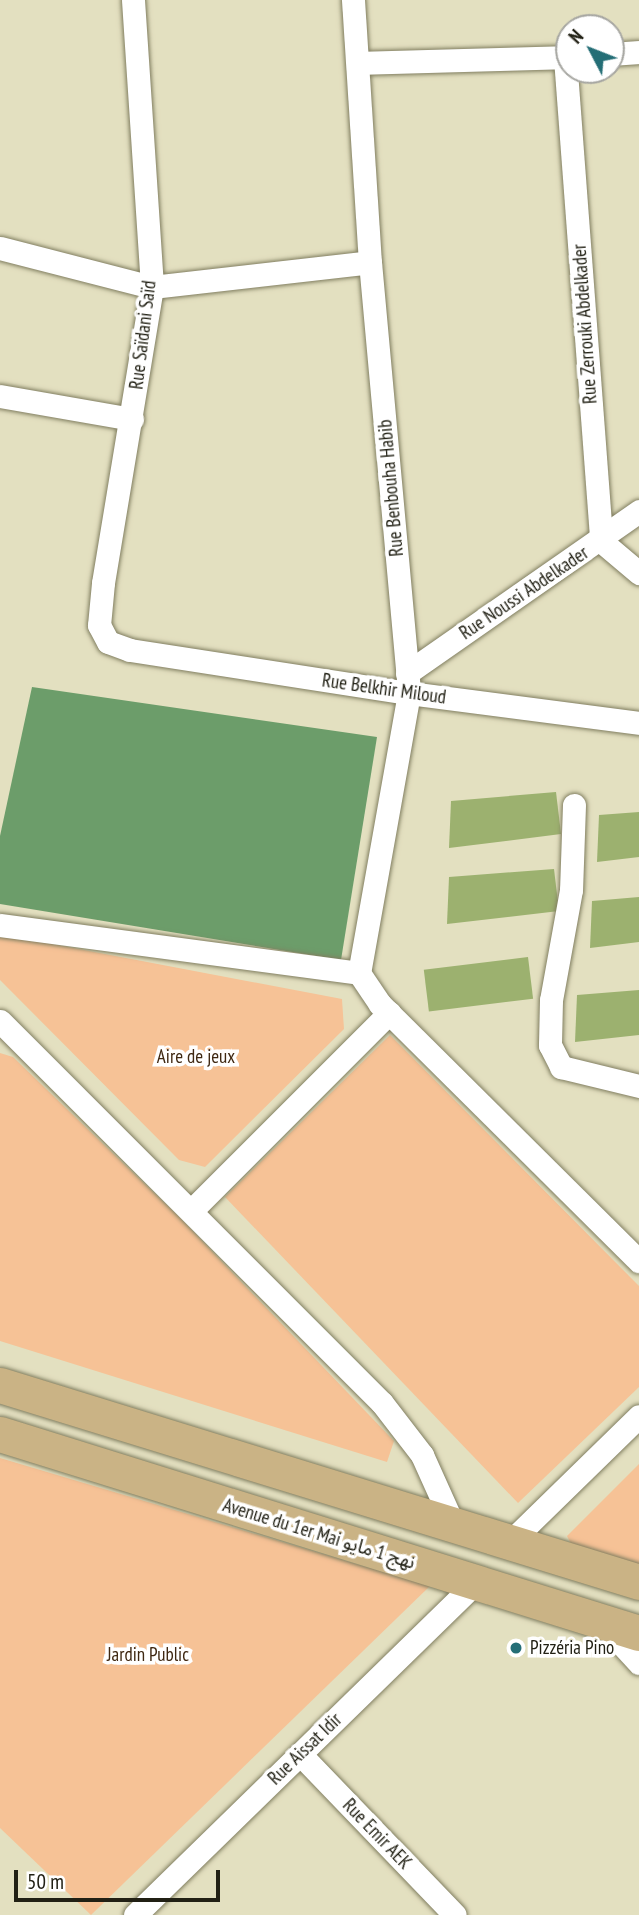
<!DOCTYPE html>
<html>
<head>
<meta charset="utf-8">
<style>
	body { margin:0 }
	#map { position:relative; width:639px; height:1915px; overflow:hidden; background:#e3e0c0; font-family:"PT Sans Narrow","Noto Sans Arabic",sans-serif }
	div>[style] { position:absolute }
	.green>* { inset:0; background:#f6c296 }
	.water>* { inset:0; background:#6c9d6a }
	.building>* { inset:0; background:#9cb16f; transform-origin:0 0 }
	.roads { filter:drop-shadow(0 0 2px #817e60) drop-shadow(0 0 2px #817e60) }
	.minor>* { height:23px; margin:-11.5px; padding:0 11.5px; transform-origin:11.5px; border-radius:11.5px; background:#fff }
	.primary>* { height:35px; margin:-17.5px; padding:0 17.5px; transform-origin:17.5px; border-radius:17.5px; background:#cab385 }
	.dots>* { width:19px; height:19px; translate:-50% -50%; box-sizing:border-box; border:4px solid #fff; border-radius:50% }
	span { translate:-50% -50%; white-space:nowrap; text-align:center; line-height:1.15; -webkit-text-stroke:7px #fff; paint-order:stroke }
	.street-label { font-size:19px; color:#212014 }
	.park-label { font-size:19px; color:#3f2812 }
	.poi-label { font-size:19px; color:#212014 }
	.left { translate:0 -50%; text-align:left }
	.north { position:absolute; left:555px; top:14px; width:70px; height:70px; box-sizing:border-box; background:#fff; border:2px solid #a6a6a1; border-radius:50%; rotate:312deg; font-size:19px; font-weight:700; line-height:28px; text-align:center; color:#212014 }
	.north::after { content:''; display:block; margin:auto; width:24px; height:32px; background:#246e76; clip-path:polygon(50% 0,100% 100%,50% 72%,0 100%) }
	.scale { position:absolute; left:14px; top:1870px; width:206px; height:32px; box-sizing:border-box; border:4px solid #212014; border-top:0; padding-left:9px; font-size:21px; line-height:24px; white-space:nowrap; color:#212014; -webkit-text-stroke:5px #fff; paint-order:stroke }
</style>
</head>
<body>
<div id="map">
	<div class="green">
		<div style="clip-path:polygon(0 934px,342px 999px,344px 1029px,205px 1167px,179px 1160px,0 980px)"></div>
		<div style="clip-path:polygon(390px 1035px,639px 1286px,639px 1387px,518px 1503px,225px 1197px)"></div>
		<div style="clip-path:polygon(0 1053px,13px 1057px,180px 1218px,394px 1441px,387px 1462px,0 1341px)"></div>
		<div style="clip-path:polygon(0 1458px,430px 1586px,91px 1915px,0 1828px)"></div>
		<div style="clip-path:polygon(639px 1464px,639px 1575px,576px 1554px,567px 1536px)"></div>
	</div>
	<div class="water">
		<div style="clip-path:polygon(32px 687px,377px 737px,341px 960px,0 904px,0 836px)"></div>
	</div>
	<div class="building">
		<div style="clip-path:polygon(556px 792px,561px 834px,449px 848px,451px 801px)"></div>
		<div style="clip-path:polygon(639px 812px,639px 857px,597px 862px,599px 815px)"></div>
		<div style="clip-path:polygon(554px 869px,559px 911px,447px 924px,449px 877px)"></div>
		<div style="clip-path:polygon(639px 897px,639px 942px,590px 948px,592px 901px)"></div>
		<div style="left:528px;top:957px;width:42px;height:105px;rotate:83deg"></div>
		<div style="clip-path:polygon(639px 990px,639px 1035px,575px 1042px,577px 995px)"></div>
	</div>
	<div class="roads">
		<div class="minor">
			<div style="left:133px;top:0;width:288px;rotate:86.2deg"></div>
			<div style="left:152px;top:287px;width:300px;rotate:99.4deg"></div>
			<div style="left:103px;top:583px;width:42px;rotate:95.4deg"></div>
			<div style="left:99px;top:625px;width:19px;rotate:62deg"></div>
			<div style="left:108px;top:642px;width:23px;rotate:20deg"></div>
			<div style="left:130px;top:650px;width:282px;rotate:8.8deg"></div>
			<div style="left:409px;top:693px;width:232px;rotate:7.4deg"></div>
			<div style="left:353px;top:0;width:263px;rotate:86.3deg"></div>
			<div style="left:370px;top:262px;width:433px;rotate:84.8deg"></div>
			<div style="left:409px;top:693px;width:284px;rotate:100.1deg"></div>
			<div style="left:611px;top:54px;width:28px;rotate:-4deg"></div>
			<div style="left:565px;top:58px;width:484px;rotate:85.7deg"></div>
			<div style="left:601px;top:541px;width:50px;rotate:40.1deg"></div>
			<div style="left:358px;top:63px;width:211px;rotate:-1.6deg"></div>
			<div style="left:0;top:248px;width:157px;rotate:14.4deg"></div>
			<div style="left:152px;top:287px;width:219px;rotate:-6.5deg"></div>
			<div style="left:0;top:396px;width:134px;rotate:9.9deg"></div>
			<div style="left:407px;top:673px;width:283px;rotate:-34.9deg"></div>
			<div style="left:574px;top:805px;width:85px;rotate:92deg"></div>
			<div style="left:571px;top:890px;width:112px;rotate:100.3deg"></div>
			<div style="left:551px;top:1000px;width:45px;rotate:91.3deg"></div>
			<div style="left:550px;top:1045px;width:25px;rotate:63deg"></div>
			<div style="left:561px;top:1067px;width:80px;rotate:13.7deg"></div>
			<div style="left:0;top:925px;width:362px;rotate:7.6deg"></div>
			<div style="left:359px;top:973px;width:37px;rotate:56deg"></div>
			<div style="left:380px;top:1004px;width:365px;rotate:44.8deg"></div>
			<div style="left:0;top:1021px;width:540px;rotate:45deg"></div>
			<div style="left:382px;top:1403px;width:66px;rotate:52.4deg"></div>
			<div style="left:422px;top:1455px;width:76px;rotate:65.8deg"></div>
			<div style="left:192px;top:1210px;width:279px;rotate:-45deg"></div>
			<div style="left:510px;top:1542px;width:180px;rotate:-44.3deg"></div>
			<div style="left:603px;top:1624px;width:53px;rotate:47.3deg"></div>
			<div style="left:300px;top:1754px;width:223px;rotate:46.1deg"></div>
			<div style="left:135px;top:1915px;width:475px;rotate:-44.3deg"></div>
		</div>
		<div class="primary">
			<div style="left:0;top:1385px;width:669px;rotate:17.13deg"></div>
			<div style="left:0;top:1434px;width:669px;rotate:17.3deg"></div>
		</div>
	</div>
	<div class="dots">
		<div style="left:516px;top:1648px;background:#246e76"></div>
	</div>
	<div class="street-label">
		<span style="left:585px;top:324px;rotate:-94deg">Rue Zerrouki Abdelkader</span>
		<span style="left:143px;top:335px;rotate:-83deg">Rue Saïdani Saïd</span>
		<span style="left:391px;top:488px;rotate:-95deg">Rue Benbouha Habib</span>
		<span style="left:524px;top:593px;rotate:-34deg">Rue Noussi Abdelkader</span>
		<span style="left:384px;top:689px;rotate:8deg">Rue Belkhir Miloud</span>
		<span style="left:319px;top:1534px;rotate:17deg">Avenue du 1er Mai نهج 1 مايو</span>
		<span style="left:305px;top:1749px;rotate:-44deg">Rue Aissat Idir</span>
		<span style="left:377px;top:1834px;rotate:46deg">Rue Emir AEK</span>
	</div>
	<div class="park-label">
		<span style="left:196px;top:1057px">Aire de jeux</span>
		<span style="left:148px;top:1655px">Jardin Public</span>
	</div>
	<div class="poi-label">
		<span class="left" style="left:530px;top:1648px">Pizzéria Pino</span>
	</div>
	<div class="north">N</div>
	<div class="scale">50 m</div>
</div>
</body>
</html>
